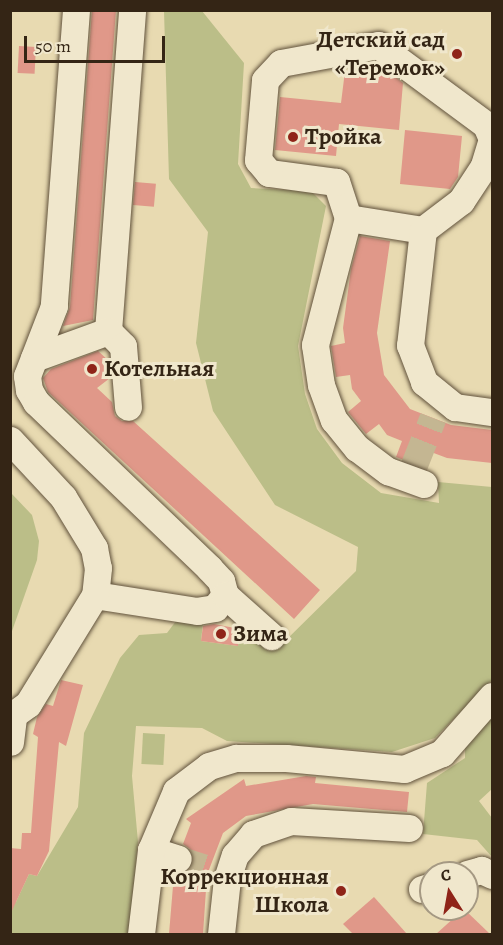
<!DOCTYPE html>
<html>
<head>
<meta charset="utf-8">
<style>
	body { margin:0 }
	#map { position:relative; width:503px; height:945px; overflow:hidden; background:#e8dab1; font-family:Alegreya,serif }
	div>[style] { position:absolute }
	.green>* { inset:0; background:#bbbe88; transform-origin:0 0 }
	.building>* { inset:0; background:#e09889; transform-origin:0 0 }
	.minor-tunnel>* { height:27px; margin-top:-13.5px; transform-origin:0; background:repeating-linear-gradient(90deg,#c4b692 0 27px,transparent 0 41px) }
	.roads { filter:drop-shadow(0 0 2px #61523c) drop-shadow(0 0 2px #61523c) }
	.minor>* { height:27px; margin:-13.5px; padding:0 13.5px; transform-origin:13.5px; border-radius:13.5px; background:#f0e7cc }
	.dots>* { width:16px; height:16px; translate:-50% -50%; box-sizing:border-box; border:3px solid #f0e7cc; border-radius:50% }
	span { translate:-50% -50%; white-space:nowrap; text-align:center; line-height:1.15; -webkit-text-stroke:6px #f0e7cc; paint-order:stroke }
	.poi-label { font-size:24px; color:#342515; font-weight:700 }
	.right { translate:-100% -50%; text-align:right }
	.left { translate:0 -50%; text-align:left }
	.frame { position:absolute; inset:0; border:12px solid #342515; pointer-events:none }
	.north { position:absolute; left:419px; top:861px; width:60px; height:60px; box-sizing:border-box; background:#f0e7cc; border:2px solid #a59983; border-radius:50%; rotate:349deg; font-size:16px; font-weight:700; line-height:24px; text-align:center; color:#342515 }
	.north::after { content:''; display:block; margin:auto; width:21px; height:27px; background:#8f2418; clip-path:polygon(50% 0,100% 100%,50% 72%,0 100%) }
	.scale { position:absolute; left:24px; top:36px; width:141px; height:27px; box-sizing:border-box; border:3px solid #342515; border-top:0; padding-left:8px; font-size:18px; line-height:21px; white-space:nowrap; color:#342515; -webkit-text-stroke:4px #f0e7cc; paint-order:stroke }
</style>
</head>
<body>
<div id="map">
	<div class="green">
		<div style="clip-path:polygon(164px 11px,202px 11px,244px 63px,238px 164px,251px 188px,311px 191px,326px 206px,298px 346px,305px 394px,317px 429px,342px 463px,381px 493px,439px 503px,438px 482px,492px 487px,492px 680px,435px 738px,392px 752px,227px 741px,202px 728px,136px 726px,132px 776px,138px 842px,129px 934px,11px 934px,10px 901px,16px 902px,29px 874px,37px 876px,78px 807px,84px 733px,120px 658px,139px 635px,167px 633px,179px 617px,203px 623px,201px 641px,238px 646px,240px 628px,280px 646px,356px 571px,358px 547px,275px 505px,213px 411px,196px 343px,208px 232px,169px 179px)"></div>
		<div style="clip-path:polygon(11px 493px,32px 515px,39px 541px,37px 560px,11px 634px)"></div>
		<div style="clip-path:polygon(492px 709px,492px 789px,479px 801px,492px 818px,492px 857px,477px 840px,423px 834px,427px 783px,465px 758px,465px 738px)"></div>
		<div style="left:143px;top:733px;width:22px;height:31px;rotate:3deg"></div>
	</div>
	<div class="building">
		<div style="clip-path:polygon(92px 10px,116px 10px,93px 320px,63px 326px,70px 307px)"></div>
		<div style="left:19px;top:46px;width:17px;height:27px;rotate:3deg"></div>
		<div style="clip-path:polygon(345px 71px,393px 75px,403px 83px,399px 130px,339px 124px,336px 156px,275px 150px,280px 97px,341px 103px)"></div>
		<div style="clip-path:polygon(405px 130px,462px 136px,458px 177px,450px 189px,400px 184px)"></div>
		<div style="left:135px;top:182px;width:21px;height:23px;rotate:5deg"></div>
		<div style="clip-path:polygon(360px 236px,390px 241px,377px 333px,384px 375px,410px 409px,451px 425px,492px 430px,492px 463px,447px 458px,431px 452px,425px 468px,396px 457px,402px 441px,387px 435px,379px 424px,366px 434px,348px 412px,361px 401px,352px 389px,350px 375px,336px 377px,331px 346px,345px 343px,343px 328px,351px 269px)"></div>
		<div style="clip-path:polygon(98px 351px,108px 360px,105px 373px,110px 378px,97px 388px,112px 402px,115px 416px,122px 421px,133px 421px,320px 590px,294px 619px,48px 392px,43px 378px,51px 369px)"></div>
		<div style="clip-path:polygon(214px 624px,240px 629px,238px 646px,201px 641px,203px 626px)"></div>
		<div style="clip-path:polygon(61px 680px,83px 685px,66px 746px,59px 742px,49px 851px,37px 876px,29px 874px,10px 915px,10px 848px,21px 849px,22px 833px,31px 833px,38px 737px,33px 734px,37px 717px,46px 704px,53px 706px)"></div>
		<div style="clip-path:polygon(306px 776px,316px 777px,315px 783px,409px 792px,407px 812px,313px 804px,246px 816px,223px 833px,207px 875px,203px 934px,169px 934px,173px 886px,168px 885px,172px 874px,182px 874px,193px 863px,190px 849px,183px 844px,191px 823px,186px 819px,244px 779px,246px 786px)"></div>
		<div style="clip-path:polygon(374px 897px,407px 934px,353px 934px,343px 924px)"></div>
		<div style="clip-path:polygon(464px 909px,490px 934px,436px 934px)"></div>
	</div>
	<div class="minor-tunnel">
		<div style="left:414px;top:466px;width:52px;rotate:-68.4deg"></div>
		<div style="left:178px;top:859px;width:33px;rotate:18deg"></div>
	</div>
	<div class="roads">
		<div class="minor">
			<div style="left:76px;top:10px;width:297px;rotate:94.3deg"></div>
			<div style="left:54px;top:306px;width:75px;rotate:111.1deg"></div>
			<div style="left:27px;top:376px;width:14px;rotate:82deg"></div>
			<div style="left:29px;top:390px;width:14px;rotate:60deg"></div>
			<div style="left:36px;top:402px;width:240px;rotate:43.8deg"></div>
			<div style="left:209px;top:568px;width:18px;rotate:47deg"></div>
			<div style="left:221px;top:581px;width:15px;rotate:74deg"></div>
			<div style="left:225px;top:595px;width:16px;rotate:128deg"></div>
			<div style="left:215px;top:608px;width:18px;rotate:171deg"></div>
			<div style="left:197px;top:611px;width:103px;rotate:-171.1deg"></div>
			<div style="left:348px;top:218px;width:131px;rotate:104.6deg"></div>
			<div style="left:315px;top:345px;width:40px;rotate:81.5deg"></div>
			<div style="left:321px;top:385px;width:37px;rotate:70deg"></div>
			<div style="left:334px;top:420px;width:36px;rotate:51deg"></div>
			<div style="left:357px;top:448px;width:39px;rotate:37deg"></div>
			<div style="left:388px;top:471px;width:38px;rotate:20deg"></div>
			<div style="left:423px;top:230px;width:76px;rotate:-170.9deg"></div>
			<div style="left:348px;top:218px;width:38px;rotate:-108deg"></div>
			<div style="left:336px;top:182px;width:68px;rotate:-172.3deg"></div>
			<div style="left:269px;top:173px;width:17px;rotate:-130deg"></div>
			<div style="left:258px;top:160px;width:80px;rotate:-85deg"></div>
			<div style="left:265px;top:80px;width:23px;rotate:-47deg"></div>
			<div style="left:281px;top:63px;width:99px;rotate:-10.5deg"></div>
			<div style="left:378px;top:45px;width:134px;rotate:36.5deg"></div>
			<div style="left:486px;top:125px;width:15px;rotate:67deg"></div>
			<div style="left:492px;top:139px;width:28px;rotate:107deg"></div>
			<div style="left:484px;top:166px;width:42px;rotate:123.3deg"></div>
			<div style="left:461px;top:201px;width:48px;rotate:142.7deg"></div>
			<div style="left:423px;top:230px;width:116px;rotate:96.4deg"></div>
			<div style="left:410px;top:345px;width:40px;rotate:69deg"></div>
			<div style="left:424px;top:382px;width:40px;rotate:39deg"></div>
			<div style="left:455px;top:407px;width:37px;rotate:8deg"></div>
			<div style="left:108px;top:331px;width:322px;rotate:-85.7deg"></div>
			<div style="left:34px;top:358px;width:79px;rotate:-20deg"></div>
			<div style="left:108px;top:331px;width:21px;rotate:45deg"></div>
			<div style="left:123px;top:346px;width:61px;rotate:85.3deg"></div>
			<div style="left:10px;top:440px;width:78px;rotate:47.1deg"></div>
			<div style="left:63px;top:497px;width:60px;rotate:58.7deg"></div>
			<div style="left:94px;top:548px;width:20px;rotate:79deg"></div>
			<div style="left:98px;top:568px;width:27px;rotate:96deg"></div>
			<div style="left:95px;top:595px;width:128px;rotate:121.6deg"></div>
			<div style="left:28px;top:704px;width:22px;rotate:144deg"></div>
			<div style="left:225px;top:595px;width:62px;rotate:41.7deg"></div>
			<div style="left:10px;top:742px;width:26px;rotate:-83deg"></div>
			<div style="left:151px;top:850px;width:28px;rotate:18deg"></div>
			<div style="left:467px;top:874px;width:15px;rotate:-16deg"></div>
			<div style="left:481px;top:870px;width:12px;rotate:24deg"></div>
			<div style="left:422px;top:889px;width:9px;rotate:-18deg"></div>
			<div style="left:141px;top:934px;width:85px;rotate:-83.2deg"></div>
			<div style="left:151px;top:850px;width:64px;rotate:-67deg"></div>
			<div style="left:176px;top:791px;width:41px;rotate:-37.1deg"></div>
			<div style="left:209px;top:766px;width:28px;rotate:-17deg"></div>
			<div style="left:236px;top:758px;width:50px"></div>
			<div style="left:286px;top:758px;width:119px;rotate:5.3deg"></div>
			<div style="left:404px;top:769px;width:41px;rotate:-22.8deg"></div>
			<div style="left:442px;top:753px;width:76px;rotate:-48.7deg"></div>
			<div style="left:221px;top:934px;width:55px;rotate:-83.8deg"></div>
			<div style="left:227px;top:879px;width:25px;rotate:-72deg"></div>
			<div style="left:235px;top:855px;width:28px;rotate:-49deg"></div>
			<div style="left:253px;top:834px;width:40px;rotate:-18.9deg"></div>
			<div style="left:291px;top:821px;width:118px;rotate:3.4deg"></div>
		</div>
	</div>
	<div class="dots">
		<div style="left:457px;top:54px;background:#8f2418"></div>
		<div style="left:293px;top:137px;background:#8f2418"></div>
		<div style="left:92px;top:369px;background:#8f2418"></div>
		<div style="left:221px;top:634px;background:#8f2418"></div>
		<div style="left:341px;top:891px;background:#8f2418"></div>
	</div>
	<div class="poi-label">
		<span class="right" style="left:445px;top:54px">Детский сад<br>«Теремок»</span>
		<span class="left" style="left:305px;top:137px">Тройка</span>
		<span class="left" style="left:104px;top:369px">Котельная</span>
		<span class="left" style="left:233px;top:634px">Зима</span>
		<span class="right" style="left:329px;top:891px">Коррекционная<br>Школа</span>
	</div>
	<div class="frame"></div>
	<div class="north">С</div>
	<div class="scale">50 m</div>
</div>
</body>
</html>
